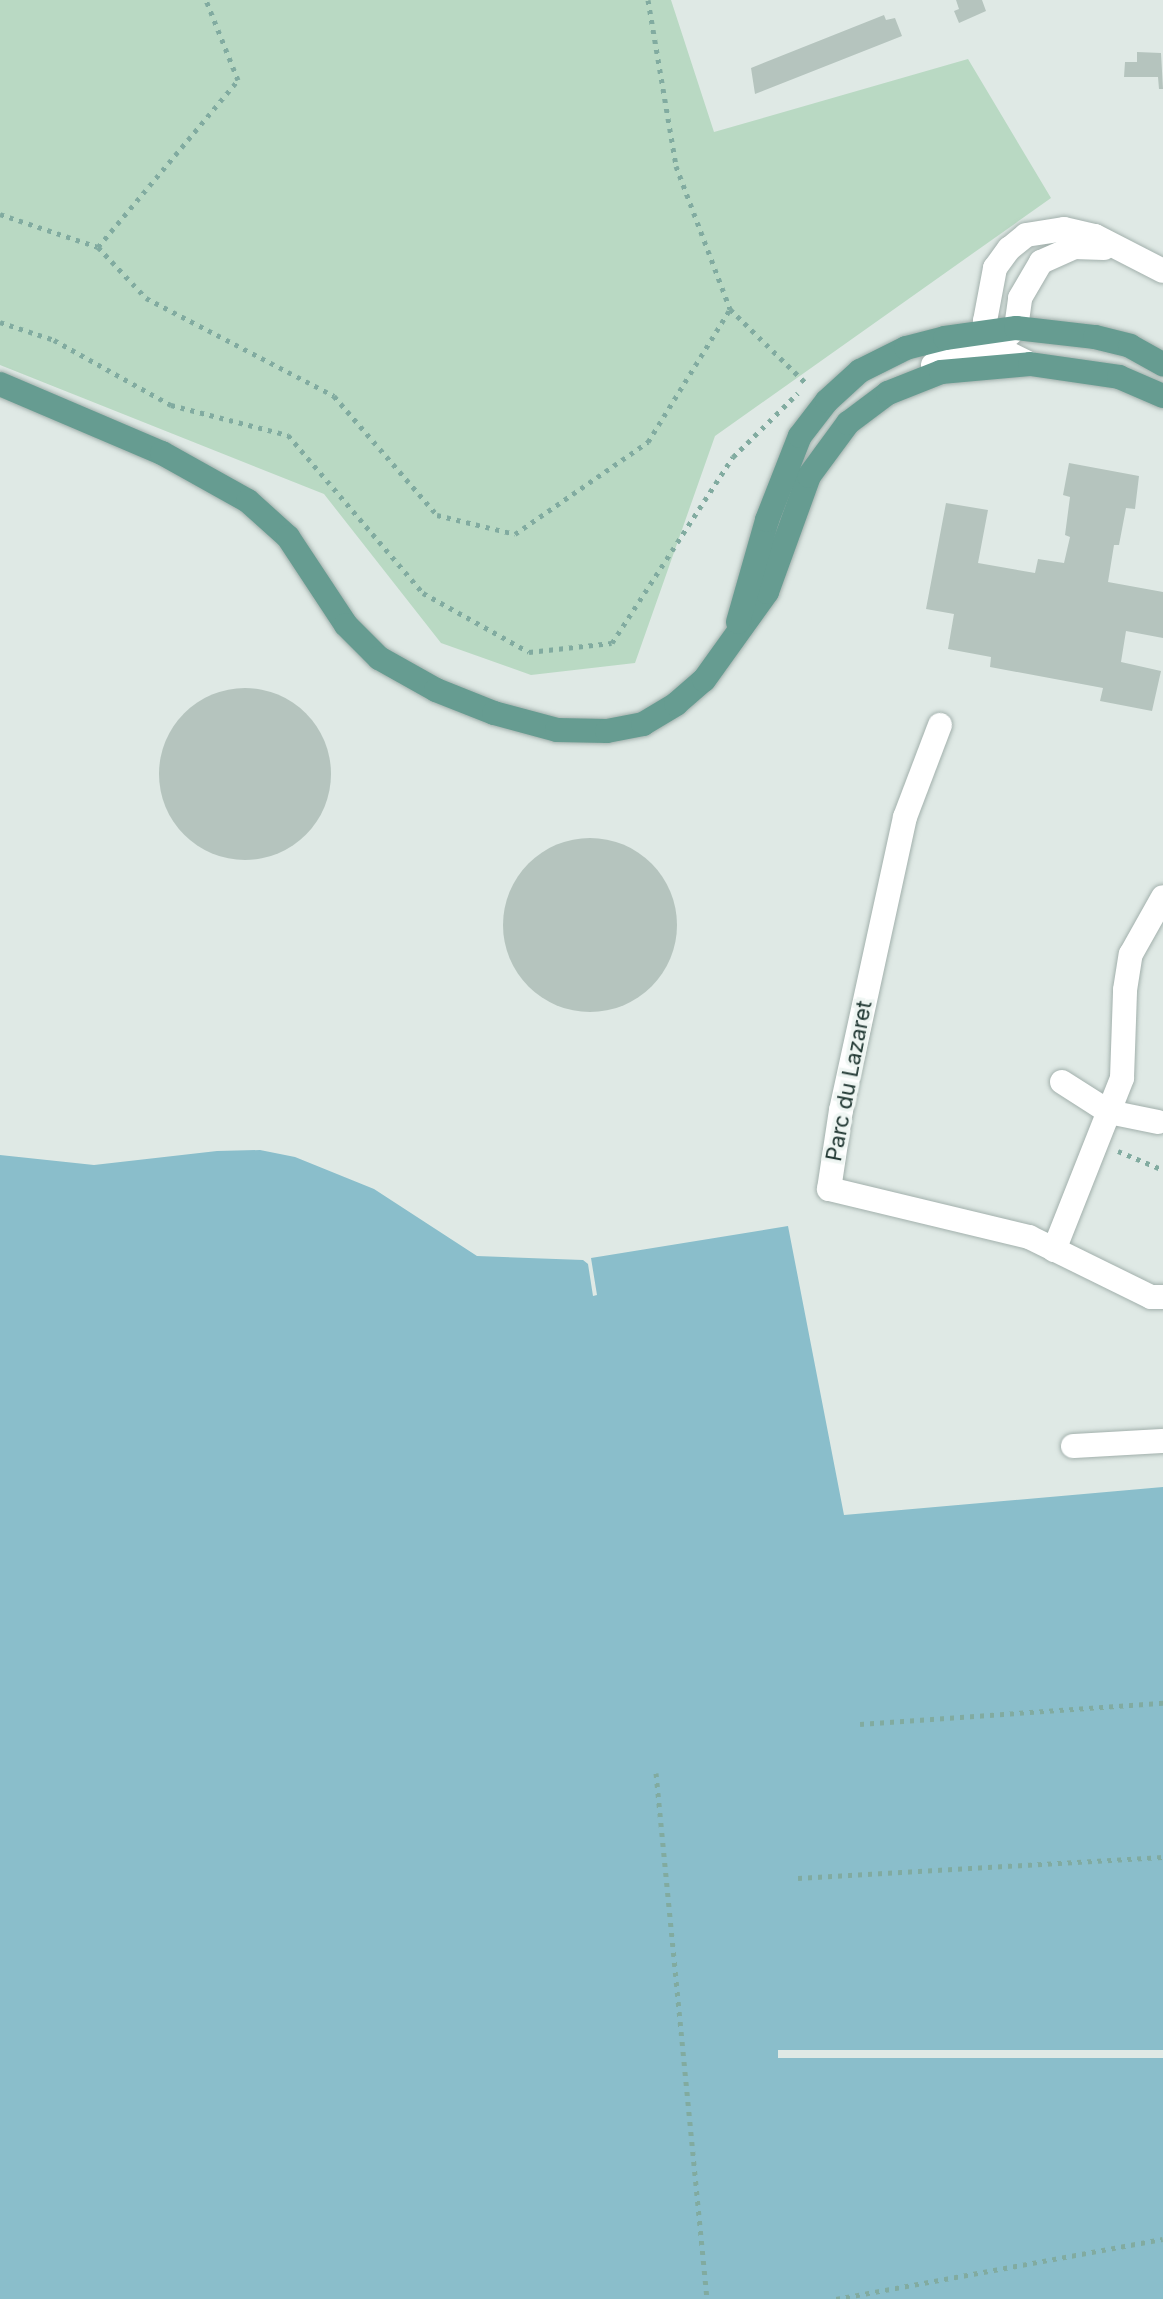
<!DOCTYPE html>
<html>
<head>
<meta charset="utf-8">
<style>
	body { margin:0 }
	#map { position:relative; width:1163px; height:2299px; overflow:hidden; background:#dfe9e5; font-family:Inter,sans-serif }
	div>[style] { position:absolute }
	.green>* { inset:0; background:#b9d9c3 }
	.water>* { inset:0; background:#8abecb }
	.pier>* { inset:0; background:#dfe9e5; transform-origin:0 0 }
	.building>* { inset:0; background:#b5c4be }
	.round { border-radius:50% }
	.path>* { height:5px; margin-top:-2.5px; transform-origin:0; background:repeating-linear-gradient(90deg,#81aba0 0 4px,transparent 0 10px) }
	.roads { filter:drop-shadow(0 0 2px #a2b0ac) drop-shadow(0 0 2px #a2b0ac) }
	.minor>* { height:24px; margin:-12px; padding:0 12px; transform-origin:12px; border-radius:12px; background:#fff }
	.major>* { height:24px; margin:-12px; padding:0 12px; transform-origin:12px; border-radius:12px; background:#669c91 }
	span { translate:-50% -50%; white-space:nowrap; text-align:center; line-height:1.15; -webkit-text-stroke:7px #eff6f3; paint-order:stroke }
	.street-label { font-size:22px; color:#213833 }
</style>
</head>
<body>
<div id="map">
	<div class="green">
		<div style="clip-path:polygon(0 0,671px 0,714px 132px,968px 59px,1051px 198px,715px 436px,635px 663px,531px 675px,441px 643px,324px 494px,0 365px)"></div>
	</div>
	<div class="water">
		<div style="clip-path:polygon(260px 1150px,295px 1157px,374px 1189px,477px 1256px,583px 1260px,588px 1264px,593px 1296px,597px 1295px,591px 1258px,788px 1226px,844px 1515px,1163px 1487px,1163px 2299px,0 2299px,0 1155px,94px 1165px,217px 1151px)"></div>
	</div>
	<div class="pier">
		<div style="left:1163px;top:2050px;width:8px;height:385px;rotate:90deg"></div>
	</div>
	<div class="building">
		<div style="clip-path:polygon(956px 0,982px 0,986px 11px,959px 23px,954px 11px,959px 9px)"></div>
		<div style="clip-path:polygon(884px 15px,886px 20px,895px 18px,902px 36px,755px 94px,751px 68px)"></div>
		<div style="clip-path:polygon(1137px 52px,1161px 53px,1163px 89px,1159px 89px,1158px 77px,1124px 77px,1125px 62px,1137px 62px)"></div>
		<div style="clip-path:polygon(1069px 463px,1139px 476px,1135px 509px,1126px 508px,1119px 545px,1114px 545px,1108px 582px,1163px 592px,1163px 638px,1126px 631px,1121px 662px,1161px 671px,1152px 711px,1100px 701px,1103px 688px,990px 667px,991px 657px,948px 649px,954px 614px,926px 609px,946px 503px,988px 510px,978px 563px,1035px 573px,1038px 559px,1064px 563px,1070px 537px,1065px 535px,1070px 497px,1063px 495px)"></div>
		<div class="round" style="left:159px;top:688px;width:172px;height:172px"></div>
		<div class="round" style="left:503px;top:838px;width:174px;height:174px"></div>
	</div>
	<div class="path">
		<div style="left:648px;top:0;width:168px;rotate:80.4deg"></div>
		<div style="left:676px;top:166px;width:153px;rotate:69.3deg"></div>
		<div style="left:730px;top:309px;width:109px;rotate:44.3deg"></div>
		<div style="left:0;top:214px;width:103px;rotate:18.6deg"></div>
		<div style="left:98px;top:247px;width:70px;rotate:46.7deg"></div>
		<div style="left:146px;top:298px;width:212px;rotate:27.5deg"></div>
		<div style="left:334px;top:396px;width:157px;rotate:49.1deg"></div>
		<div style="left:437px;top:515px;width:80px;rotate:13.7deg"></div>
		<div style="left:515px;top:534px;width:162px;rotate:-34.7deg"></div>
		<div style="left:648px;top:442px;width:156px;rotate:-58.3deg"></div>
		<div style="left:98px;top:247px;width:218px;rotate:-50deg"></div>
		<div style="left:238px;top:80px;width:86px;rotate:-111.8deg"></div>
		<div style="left:0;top:322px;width:57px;rotate:18.4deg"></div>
		<div style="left:54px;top:340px;width:134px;rotate:29.1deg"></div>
		<div style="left:171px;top:405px;width:121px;rotate:14.4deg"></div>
		<div style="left:288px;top:435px;width:208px;rotate:49.5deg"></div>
		<div style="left:423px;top:593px;width:121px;rotate:29.1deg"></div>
		<div style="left:529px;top:652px;width:83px;rotate:-6.2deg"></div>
		<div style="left:612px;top:643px;width:222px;rotate:-57deg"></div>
		<div style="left:733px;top:457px;width:91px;rotate:-44.6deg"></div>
		<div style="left:1118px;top:1151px;width:47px;rotate:22.7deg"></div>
		<div style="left:860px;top:1724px;width:304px;rotate:-4deg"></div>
		<div style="left:656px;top:1773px;width:528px;rotate:84.46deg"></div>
		<div style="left:798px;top:1878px;width:366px;rotate:-3.3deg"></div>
		<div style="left:836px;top:2299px;width:332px;rotate:-10.4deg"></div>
	</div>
	<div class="roads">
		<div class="minor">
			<div style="left:1030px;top:364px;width:39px;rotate:-154deg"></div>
			<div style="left:995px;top:347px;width:28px;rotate:-111deg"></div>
			<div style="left:985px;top:321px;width:54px;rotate:-79.3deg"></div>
			<div style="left:995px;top:268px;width:24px;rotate:-54deg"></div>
			<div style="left:1009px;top:249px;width:22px;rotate:-39deg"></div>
			<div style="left:1026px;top:235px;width:38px;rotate:-9deg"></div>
			<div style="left:1064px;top:229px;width:32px;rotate:13deg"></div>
			<div style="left:1095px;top:236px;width:76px;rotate:27.2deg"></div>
			<div style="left:933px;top:365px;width:65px;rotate:-16.2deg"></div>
			<div style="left:995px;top:347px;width:28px;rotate:-42deg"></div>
			<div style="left:1016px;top:328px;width:30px;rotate:-82deg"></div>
			<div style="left:1020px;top:298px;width:42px;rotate:-59.7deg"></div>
			<div style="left:1041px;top:262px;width:36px;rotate:-24deg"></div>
			<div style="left:1074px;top:247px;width:30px;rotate:2deg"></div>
			<div style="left:940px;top:725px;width:98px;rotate:110.8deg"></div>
			<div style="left:905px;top:817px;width:300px;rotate:102.3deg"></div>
			<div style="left:841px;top:1110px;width:80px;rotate:98.6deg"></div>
			<div style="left:829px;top:1189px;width:206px;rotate:13.5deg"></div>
			<div style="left:1029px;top:1237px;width:136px;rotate:26.2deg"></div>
			<div style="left:1151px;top:1297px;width:12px"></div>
			<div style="left:1062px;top:1082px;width:56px;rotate:32.6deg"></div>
			<div style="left:1109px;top:1112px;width:50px;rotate:11.5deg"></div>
			<div style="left:1054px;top:1250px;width:185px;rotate:-68.4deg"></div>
			<div style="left:1122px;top:1078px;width:88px;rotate:-88deg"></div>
			<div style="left:1125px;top:990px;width:36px;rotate:-81deg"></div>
			<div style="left:1131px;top:954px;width:65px;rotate:-60.7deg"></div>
			<div style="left:1073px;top:1446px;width:90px;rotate:-3.2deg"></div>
		</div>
		<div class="major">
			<div style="left:0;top:384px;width:176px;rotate:23.1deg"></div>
			<div style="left:162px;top:453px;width:98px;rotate:29.2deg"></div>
			<div style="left:248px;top:501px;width:54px;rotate:42deg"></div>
			<div style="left:288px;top:537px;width:105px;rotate:56.6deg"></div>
			<div style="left:346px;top:625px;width:47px;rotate:45deg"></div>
			<div style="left:379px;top:658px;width:65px;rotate:29.3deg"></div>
			<div style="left:436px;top:690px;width:62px;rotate:21.6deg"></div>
			<div style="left:494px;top:713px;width:65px;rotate:15.1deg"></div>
			<div style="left:557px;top:730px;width:50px;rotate:1.1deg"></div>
			<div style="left:607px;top:731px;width:37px;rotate:-11deg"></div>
			<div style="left:643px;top:724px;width:39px;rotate:-31deg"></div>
			<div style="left:676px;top:704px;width:37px;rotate:-41deg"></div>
			<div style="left:704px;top:680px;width:108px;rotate:-54.4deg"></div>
			<div style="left:767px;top:592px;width:123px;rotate:-70.1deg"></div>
			<div style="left:809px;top:476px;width:66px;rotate:-53.7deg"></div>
			<div style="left:848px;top:423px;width:50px;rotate:-36.9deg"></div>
			<div style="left:888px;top:393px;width:57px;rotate:-21.6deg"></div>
			<div style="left:941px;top:372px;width:89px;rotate:-5.1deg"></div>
			<div style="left:1030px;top:364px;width:90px;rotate:8.3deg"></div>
			<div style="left:1119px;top:377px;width:48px;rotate:23.4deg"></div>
			<div style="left:738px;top:622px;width:106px;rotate:-74.1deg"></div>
			<div style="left:767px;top:520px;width:90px;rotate:-68.6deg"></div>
			<div style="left:800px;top:436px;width:44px;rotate:-52.4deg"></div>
			<div style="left:827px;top:401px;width:45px;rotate:-42.3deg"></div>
			<div style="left:860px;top:371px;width:51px;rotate:-26.6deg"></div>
			<div style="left:906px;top:348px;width:40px;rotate:-14.4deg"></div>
			<div style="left:945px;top:338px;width:72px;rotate:-8deg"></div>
			<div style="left:1016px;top:328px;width:80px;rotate:6.5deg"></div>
			<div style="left:1095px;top:337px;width:36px;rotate:14deg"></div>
			<div style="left:1130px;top:346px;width:38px;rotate:29deg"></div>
		</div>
	</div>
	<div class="street-label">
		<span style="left:849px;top:1081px;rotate:-79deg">Parc du Lazaret</span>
	</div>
</div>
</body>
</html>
